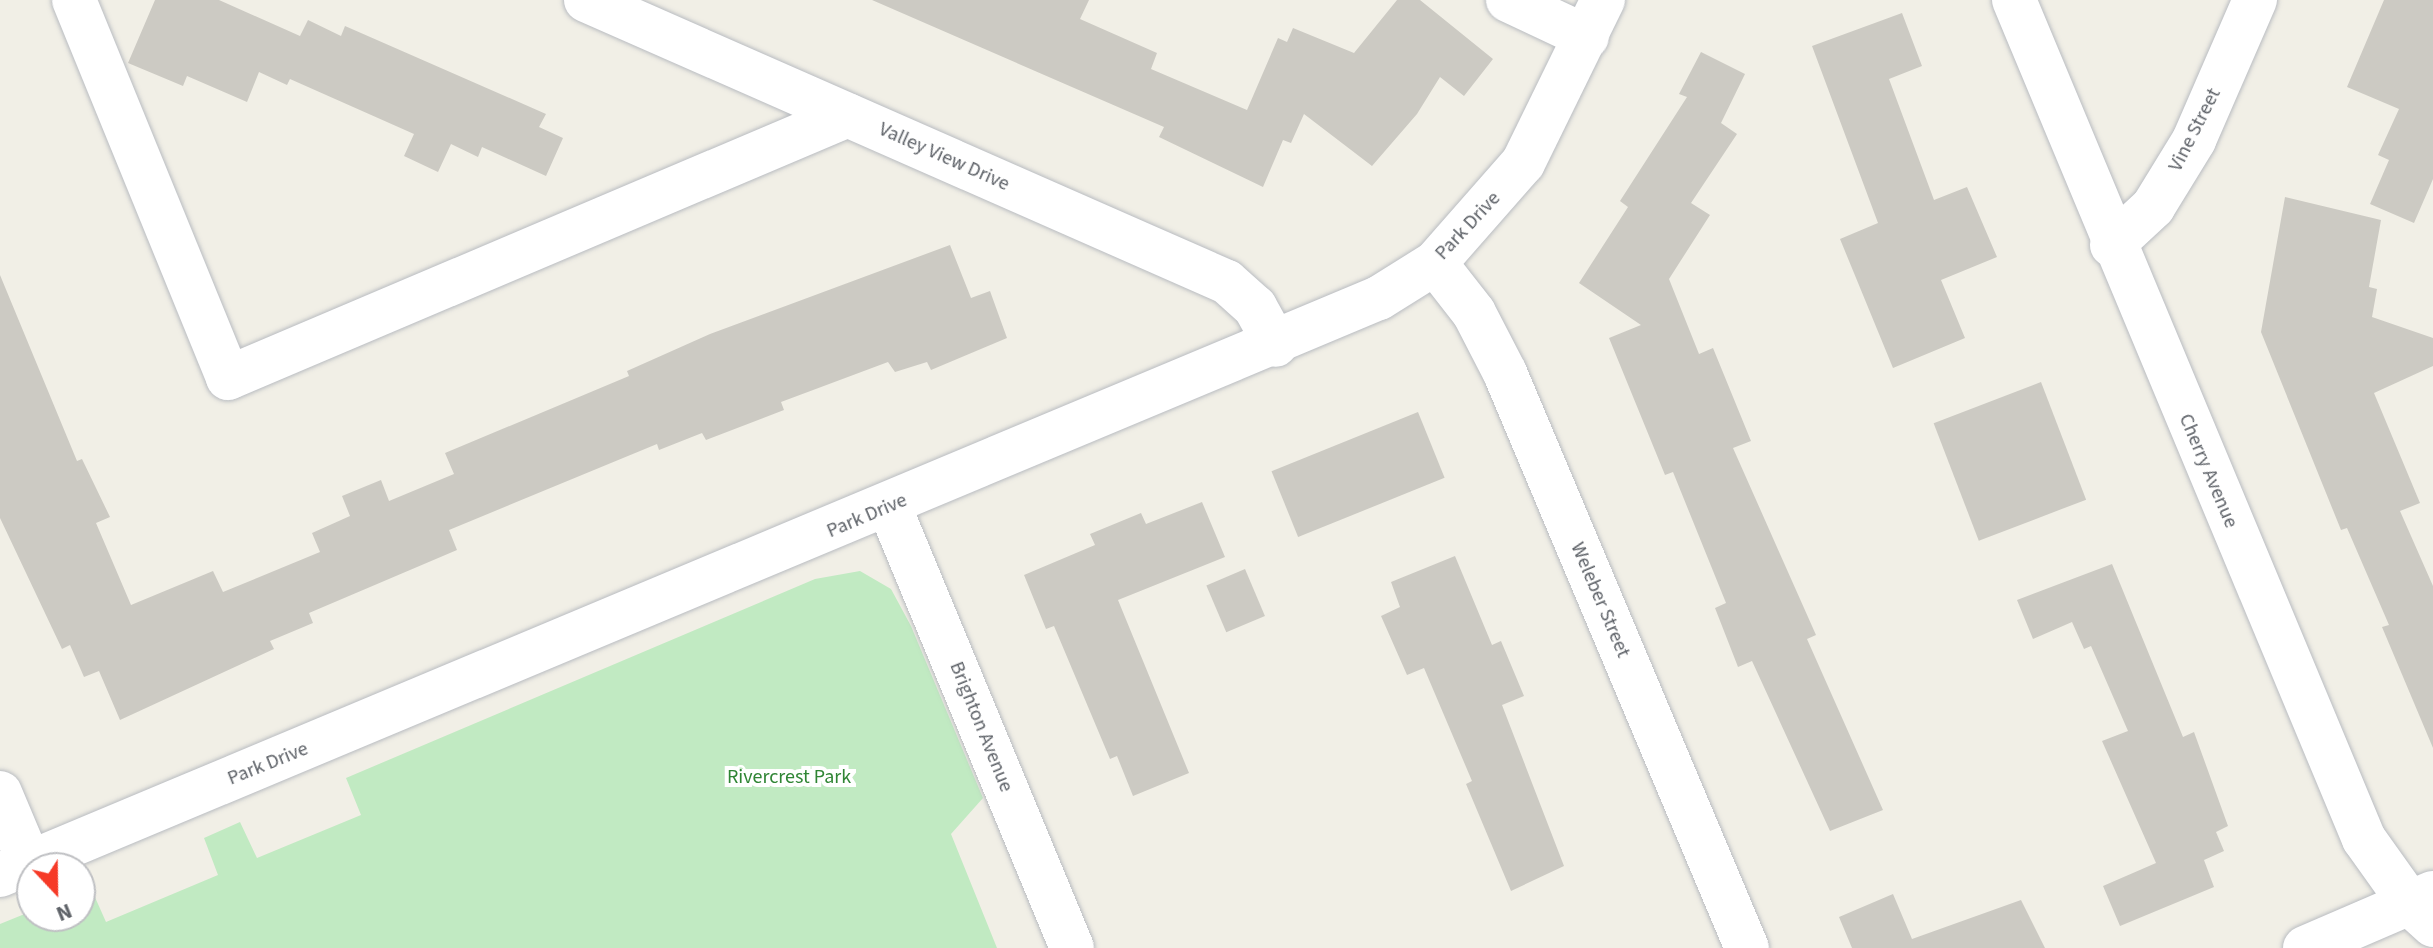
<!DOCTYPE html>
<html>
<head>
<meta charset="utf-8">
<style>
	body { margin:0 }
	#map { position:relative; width:2433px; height:948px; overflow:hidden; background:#f1efe6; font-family:"Source Sans 3",sans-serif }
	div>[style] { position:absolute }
	.green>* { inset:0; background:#c1eac2 }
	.building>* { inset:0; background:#cccac3; transform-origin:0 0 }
	.roads { filter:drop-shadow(0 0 2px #b9bcc1) drop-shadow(0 0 2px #b9bcc1) }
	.minor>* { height:44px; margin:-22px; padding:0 22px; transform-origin:22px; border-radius:22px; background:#fff }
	span { translate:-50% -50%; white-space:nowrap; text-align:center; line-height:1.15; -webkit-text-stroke:8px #fff; paint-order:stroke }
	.street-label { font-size:20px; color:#5e6268 }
	.park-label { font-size:20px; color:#2f8534 }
	.north { position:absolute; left:16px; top:852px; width:80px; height:80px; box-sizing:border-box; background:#fff; border:2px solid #bfc0c3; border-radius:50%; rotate:158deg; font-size:22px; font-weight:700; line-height:32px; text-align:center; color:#5e6268 }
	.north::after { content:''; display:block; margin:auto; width:28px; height:36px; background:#f63a27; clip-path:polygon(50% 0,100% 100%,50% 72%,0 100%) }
</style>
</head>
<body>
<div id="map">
	<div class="green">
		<div style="clip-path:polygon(860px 571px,891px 589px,911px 626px,983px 798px,951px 834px,997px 948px,0 948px,0 924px,32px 911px,32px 916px,80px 916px,80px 890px,90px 886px,106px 922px,218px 875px,204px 838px,240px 822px,257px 858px,361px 815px,346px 778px,815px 579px)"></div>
	</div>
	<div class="building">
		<div style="clip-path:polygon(155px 0,219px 0,300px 36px,308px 20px,341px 36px,345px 26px,546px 114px,539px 127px,563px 138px,546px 176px,482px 147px,478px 157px,451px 144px,438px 172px,404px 156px,414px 134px,290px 79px,287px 85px,259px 72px,247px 102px,187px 76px,183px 86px,128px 63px)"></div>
		<div style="clip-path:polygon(872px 0,1089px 0,1080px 19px,1157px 53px,1151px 69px,1247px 110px,1278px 38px,1287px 42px,1293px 28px,1354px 53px,1397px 0,1420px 0,1493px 59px,1464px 96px,1440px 77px,1417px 114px,1372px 166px,1304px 114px,1291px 143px,1283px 140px,1263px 187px,1159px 137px,1164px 127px)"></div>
		<div style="clip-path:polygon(2384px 0,2433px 0,2433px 179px,2414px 223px,2370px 204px,2389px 160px,2378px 155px,2399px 109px,2347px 87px)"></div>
		<div style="clip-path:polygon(1902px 13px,1922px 66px,1889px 79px,1934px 200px,1967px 187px,1997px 257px,1941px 280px,1965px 338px,1893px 368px,1840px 239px,1878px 223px,1812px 46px)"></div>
		<div style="clip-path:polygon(1701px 52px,1745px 74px,1721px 123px,1737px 134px,1691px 203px,1710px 215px,1669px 279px,1699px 354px,1713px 348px,1751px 441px,1733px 448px,1816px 635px,1807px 639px,1883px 810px,1830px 831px,1752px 661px,1738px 667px,1715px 608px,1726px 603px,1673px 472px,1665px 475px,1609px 338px,1641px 325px,1579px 283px,1628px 207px,1620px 201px,1687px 97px,1679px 94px)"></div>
		<div style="clip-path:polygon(2285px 197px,2381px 220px,2369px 287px,2377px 289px,2372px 317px,2433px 338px,2433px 366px,2374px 393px,2420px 503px,2400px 511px,2433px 586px,2433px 748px,2382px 627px,2389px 625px,2347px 528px,2341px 530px,2261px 332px)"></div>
		<div style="clip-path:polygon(950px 245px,971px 298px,990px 291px,1007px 338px,931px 370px,927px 362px,895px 372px,888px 362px,781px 402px,784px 410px,706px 440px,702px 433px,659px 450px,657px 444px,449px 530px,457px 550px,309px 613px,313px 623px,270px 641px,274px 649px,120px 720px,99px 671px,84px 677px,70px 645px,62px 649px,0 518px,0 275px,77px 461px,82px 459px,110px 517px,96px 523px,131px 605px,213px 571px,223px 592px,320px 552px,312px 533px,350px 516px,342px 496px,381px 480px,389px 501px,454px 474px,445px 453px,629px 376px,627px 371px,710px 334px)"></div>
		<div style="left:2041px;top:382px;width:126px;height:115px;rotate:69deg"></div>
		<div style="left:1418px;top:412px;width:71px;height:158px;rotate:68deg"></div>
		<div style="clip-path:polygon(1202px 502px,1225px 557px,1118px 600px,1189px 773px,1133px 796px,1117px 756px,1110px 759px,1054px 626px,1046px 629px,1024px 575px,1095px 545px,1090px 534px,1141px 513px,1146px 524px)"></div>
		<div style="clip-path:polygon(1455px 556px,1492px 645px,1501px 641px,1524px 696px,1502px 705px,1564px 866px,1511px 891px,1466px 784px,1472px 781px,1424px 668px,1407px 675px,1381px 616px,1400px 607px,1391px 582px)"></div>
		<div style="clip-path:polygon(2112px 564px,2183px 737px,2194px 732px,2228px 826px,2216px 832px,2224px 851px,2204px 860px,2214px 887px,2120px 926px,2103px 886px,2156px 863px,2102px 741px,2128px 731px,2091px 646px,2084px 649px,2072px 622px,2033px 639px,2017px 600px)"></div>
		<div style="left:1245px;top:569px;width:51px;height:42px;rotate:67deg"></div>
		<div style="clip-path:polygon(1893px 894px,1912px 939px,2021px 900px,2045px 948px,1852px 948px,1839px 917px)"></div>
	</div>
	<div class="roads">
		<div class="minor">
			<div style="left:74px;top:0;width:408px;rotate:67.8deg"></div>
			<div style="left:228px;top:378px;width:673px;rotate:-22.99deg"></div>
			<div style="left:586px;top:0;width:700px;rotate:23.75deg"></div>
			<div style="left:1227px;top:282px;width:38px;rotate:42deg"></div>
			<div style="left:1255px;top:307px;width:43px;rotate:61.1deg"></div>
			<div style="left:1508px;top:0;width:87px;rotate:25.1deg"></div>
			<div style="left:2014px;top:0;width:909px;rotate:67.36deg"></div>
			<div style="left:2364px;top:839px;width:81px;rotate:54.5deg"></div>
			<div style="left:2411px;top:905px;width:30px;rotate:42deg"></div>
			<div style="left:2112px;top:245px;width:56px;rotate:-42.8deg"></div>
			<div style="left:2153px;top:207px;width:79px;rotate:-58.5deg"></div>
			<div style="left:2194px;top:140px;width:153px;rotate:-66.5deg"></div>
			<div style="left:1435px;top:263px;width:63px;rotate:52deg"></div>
			<div style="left:1474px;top:313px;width:68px;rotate:62.7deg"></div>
			<div style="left:1505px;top:373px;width:624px;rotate:67.18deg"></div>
			<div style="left:889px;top:506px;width:478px;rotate:67.5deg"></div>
			<div style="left:0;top:793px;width:75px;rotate:67.2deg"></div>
			<div style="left:0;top:875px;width:1495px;rotate:-22.71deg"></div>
			<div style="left:1379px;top:298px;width:66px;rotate:-32deg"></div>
			<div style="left:1435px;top:263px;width:133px;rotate:-48.7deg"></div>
			<div style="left:1523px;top:163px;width:182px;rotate:-63.9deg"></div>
			<div style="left:2305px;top:948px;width:139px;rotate:-23.3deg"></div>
		</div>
	</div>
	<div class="street-label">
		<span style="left:2195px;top:130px;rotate:-63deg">Vine Street</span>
		<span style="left:944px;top:157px;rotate:24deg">Valley View Drive</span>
		<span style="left:1468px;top:226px;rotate:-47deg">Park Drive</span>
		<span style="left:2208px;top:471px;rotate:67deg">Cherry Avenue</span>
		<span style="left:867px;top:516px;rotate:-23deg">Park Drive</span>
		<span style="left:1600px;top:600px;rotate:67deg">Weleber Street</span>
		<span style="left:981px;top:727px;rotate:68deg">Brighton Avenue</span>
		<span style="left:268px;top:764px;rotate:-22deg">Park Drive</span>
	</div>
	<div class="park-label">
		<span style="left:789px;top:777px">Rivercrest Park</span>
	</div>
	<div class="north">N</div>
</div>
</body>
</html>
